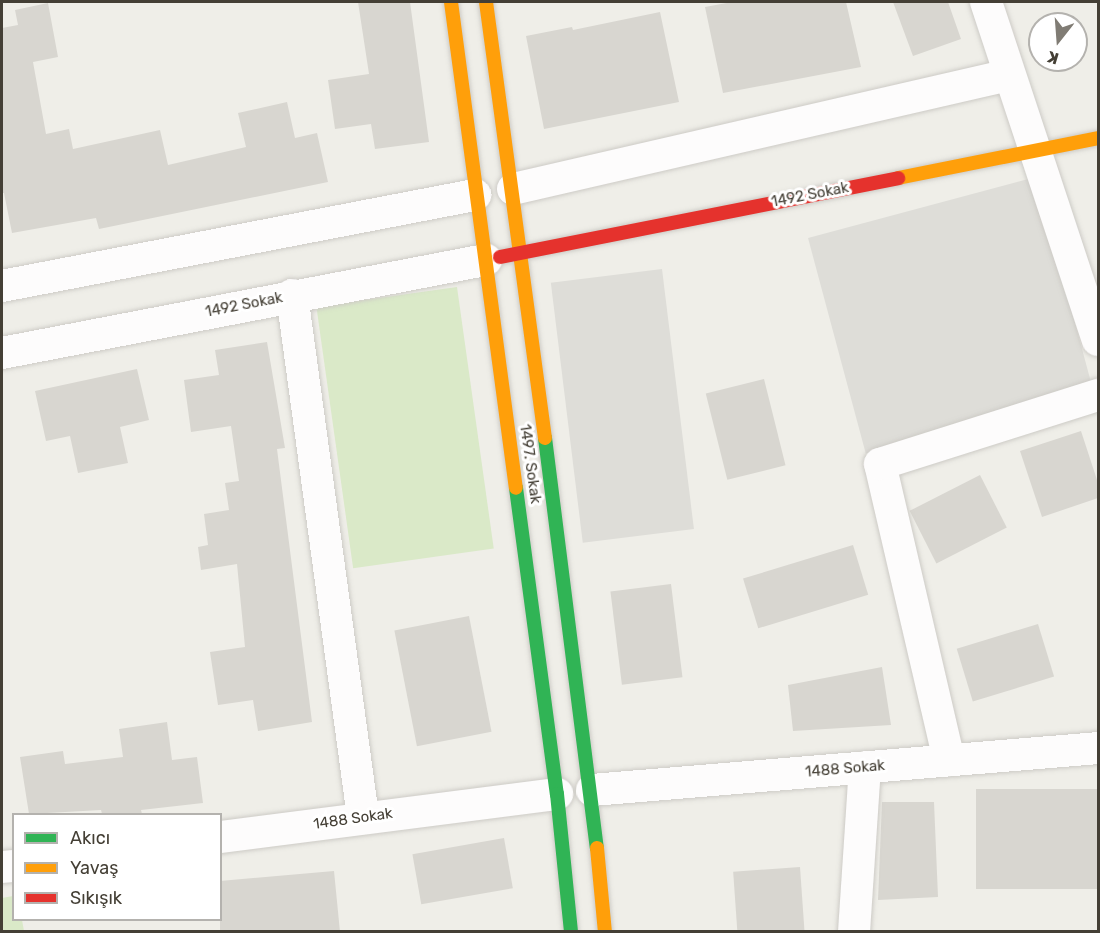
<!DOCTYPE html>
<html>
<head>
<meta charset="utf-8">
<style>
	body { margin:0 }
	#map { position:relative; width:1100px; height:933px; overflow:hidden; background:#efeee8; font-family:Rubik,sans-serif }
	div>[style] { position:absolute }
	.green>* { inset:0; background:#dae9c8; transform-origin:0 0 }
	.parking>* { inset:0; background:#deddd8; transform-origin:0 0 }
	.building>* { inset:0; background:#d8d6d0; transform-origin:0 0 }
	.roads { filter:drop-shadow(0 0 2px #cdcbc6) drop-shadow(0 0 2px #cdcbc6) }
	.street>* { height:32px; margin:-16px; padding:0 16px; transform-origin:16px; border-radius:16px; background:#fdfcfc }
	.fast>* { height:14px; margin:-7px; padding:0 7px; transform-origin:7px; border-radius:7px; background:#30b455 }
	.slow>* { height:14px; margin:-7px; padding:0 7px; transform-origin:7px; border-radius:7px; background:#ff9f0a }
	.jam>* { height:14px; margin:-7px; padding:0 7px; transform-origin:7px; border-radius:7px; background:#e5322d }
	span { translate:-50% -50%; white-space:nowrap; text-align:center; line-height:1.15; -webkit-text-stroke:6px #fff; paint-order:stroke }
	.street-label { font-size:15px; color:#443f35 }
	.frame { position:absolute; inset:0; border:3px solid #443f35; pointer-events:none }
	.legend { position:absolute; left:12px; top:813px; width:210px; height:108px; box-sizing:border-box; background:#fff; border:2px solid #b4b2ae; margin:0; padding:8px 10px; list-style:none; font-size:18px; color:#443f35 }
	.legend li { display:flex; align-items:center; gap:12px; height:30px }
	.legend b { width:30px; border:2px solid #b4b2ae }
	.north { position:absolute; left:1028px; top:12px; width:60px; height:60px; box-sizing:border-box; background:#fff; border:2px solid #b4b2ae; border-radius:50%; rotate:197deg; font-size:16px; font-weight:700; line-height:24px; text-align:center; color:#443f35 }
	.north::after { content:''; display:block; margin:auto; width:21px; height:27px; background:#807c74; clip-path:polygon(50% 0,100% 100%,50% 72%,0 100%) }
</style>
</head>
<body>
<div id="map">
	<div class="green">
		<div style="left:457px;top:287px;width:264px;height:142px;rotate:82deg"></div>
		<div style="clip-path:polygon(13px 896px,14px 920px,22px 920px,24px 931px,2px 931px,2px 898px)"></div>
	</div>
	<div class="parking">
		<div style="left:1036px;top:177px;width:223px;height:236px;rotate:75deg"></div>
		<div style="left:662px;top:269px;width:262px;height:112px;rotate:83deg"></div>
	</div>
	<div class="building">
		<div style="clip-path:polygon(358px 2px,410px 2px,429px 142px,375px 149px,371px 124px,335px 129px,328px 80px,369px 74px)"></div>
		<div style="clip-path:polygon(732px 2px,846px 2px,861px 67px,723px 93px,705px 7px)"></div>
		<div style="clip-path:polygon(893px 2px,948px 2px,961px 39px,913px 56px)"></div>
		<div style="clip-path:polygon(48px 3px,58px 57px,33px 62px,46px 134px,69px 129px,73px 149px,160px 130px,168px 165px,246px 147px,238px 113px,287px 102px,295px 138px,317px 133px,328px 182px,99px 229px,96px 218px,12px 233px,4px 193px,2px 193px,2px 28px,18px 25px,15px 10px)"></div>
		<div style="clip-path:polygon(660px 12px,679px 102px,544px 129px,526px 36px,572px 27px,573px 30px)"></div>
		<div style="clip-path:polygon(267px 342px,285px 448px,277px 449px,312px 722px,258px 731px,253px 700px,218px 705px,210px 652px,245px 647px,237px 564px,201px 570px,198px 547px,208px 545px,204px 514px,229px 510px,225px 483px,239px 481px,231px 426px,191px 432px,184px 380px,219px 375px,215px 350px)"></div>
		<div style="clip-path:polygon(137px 369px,149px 420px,120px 427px,128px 463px,78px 473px,70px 436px,46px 441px,35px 391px)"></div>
		<div style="left:764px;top:379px;width:89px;height:60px;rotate:76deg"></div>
		<div style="clip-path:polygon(1081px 431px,1098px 483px,1098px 498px,1042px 517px,1020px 451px)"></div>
		<div style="left:980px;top:475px;width:59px;height:79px;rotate:63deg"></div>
		<div style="left:853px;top:545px;width:52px;height:115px;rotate:73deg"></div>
		<div style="left:671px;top:584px;width:94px;height:61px;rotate:83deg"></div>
		<div style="left:469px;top:616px;width:118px;height:76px;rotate:79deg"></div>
		<div style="left:1038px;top:624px;width:55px;height:85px;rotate:73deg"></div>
		<div style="clip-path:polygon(882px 667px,891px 725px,793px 731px,788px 685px)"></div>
		<div style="clip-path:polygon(167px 722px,172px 760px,197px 757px,203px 803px,141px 810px,142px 814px,102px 814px,101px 810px,29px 814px,20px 757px,63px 751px,65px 764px,123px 757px,119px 729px)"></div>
		<div style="left:1098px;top:789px;width:100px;height:122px;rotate:90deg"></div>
		<div style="clip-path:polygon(882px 802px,934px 802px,938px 897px,878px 900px)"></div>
		<div style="left:504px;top:838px;width:51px;height:93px;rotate:80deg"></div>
		<div style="left:800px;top:867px;width:65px;height:67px;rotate:86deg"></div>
		<div style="clip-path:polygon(334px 871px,340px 932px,220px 932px,220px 881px)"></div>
	</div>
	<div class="roads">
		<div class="street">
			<div style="left:986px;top:2px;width:356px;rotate:71.7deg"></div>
			<div style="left:513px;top:189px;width:509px;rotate:-12.94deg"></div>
			<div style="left:2px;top:286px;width:482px;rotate:-10.9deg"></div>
			<div style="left:292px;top:295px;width:527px;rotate:82.25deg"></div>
			<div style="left:2px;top:353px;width:493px;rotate:-10.9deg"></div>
			<div style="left:949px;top:760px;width:304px;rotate:-103.1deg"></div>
			<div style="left:880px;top:464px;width:229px;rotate:-17.6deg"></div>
			<div style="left:592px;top:790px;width:508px;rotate:-4.74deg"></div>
			<div style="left:220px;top:837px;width:340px;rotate:-7.3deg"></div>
			<div style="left:2px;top:867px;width:12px;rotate:-5deg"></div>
			<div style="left:854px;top:932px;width:165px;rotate:-86.2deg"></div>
		</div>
		<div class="fast">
			<div style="left:545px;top:438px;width:413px;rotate:82.8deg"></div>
			<div style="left:516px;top:488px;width:309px;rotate:82.4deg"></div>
			<div style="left:557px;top:794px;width:139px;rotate:84.2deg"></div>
		</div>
		<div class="slow">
			<div style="left:451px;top:2px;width:490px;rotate:82.4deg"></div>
			<div style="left:486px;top:2px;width:440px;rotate:82.3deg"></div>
			<div style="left:898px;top:178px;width:204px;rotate:-11.3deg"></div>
			<div style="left:597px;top:848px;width:84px;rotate:84.6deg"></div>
		</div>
		<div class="jam">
			<div style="left:500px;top:257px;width:406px;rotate:-11.2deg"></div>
		</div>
	</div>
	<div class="street-label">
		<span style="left:810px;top:195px;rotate:-11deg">1492 Sokak</span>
		<span style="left:244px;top:305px;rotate:-11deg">1492 Sokak</span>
		<span style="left:530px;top:464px;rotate:82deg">1497. Sokak</span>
		<span style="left:845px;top:769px;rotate:-5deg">1488 Sokak</span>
		<span style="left:353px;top:819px;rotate:-8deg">1488 Sokak</span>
	</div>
	<div class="frame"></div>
	<ul class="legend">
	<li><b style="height:8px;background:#30b455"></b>Akıcı</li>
	<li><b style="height:8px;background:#ff9f0a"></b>Yavaş</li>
	<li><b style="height:8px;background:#e5322d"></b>Sıkışık</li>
	</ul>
	<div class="north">K</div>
</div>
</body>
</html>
